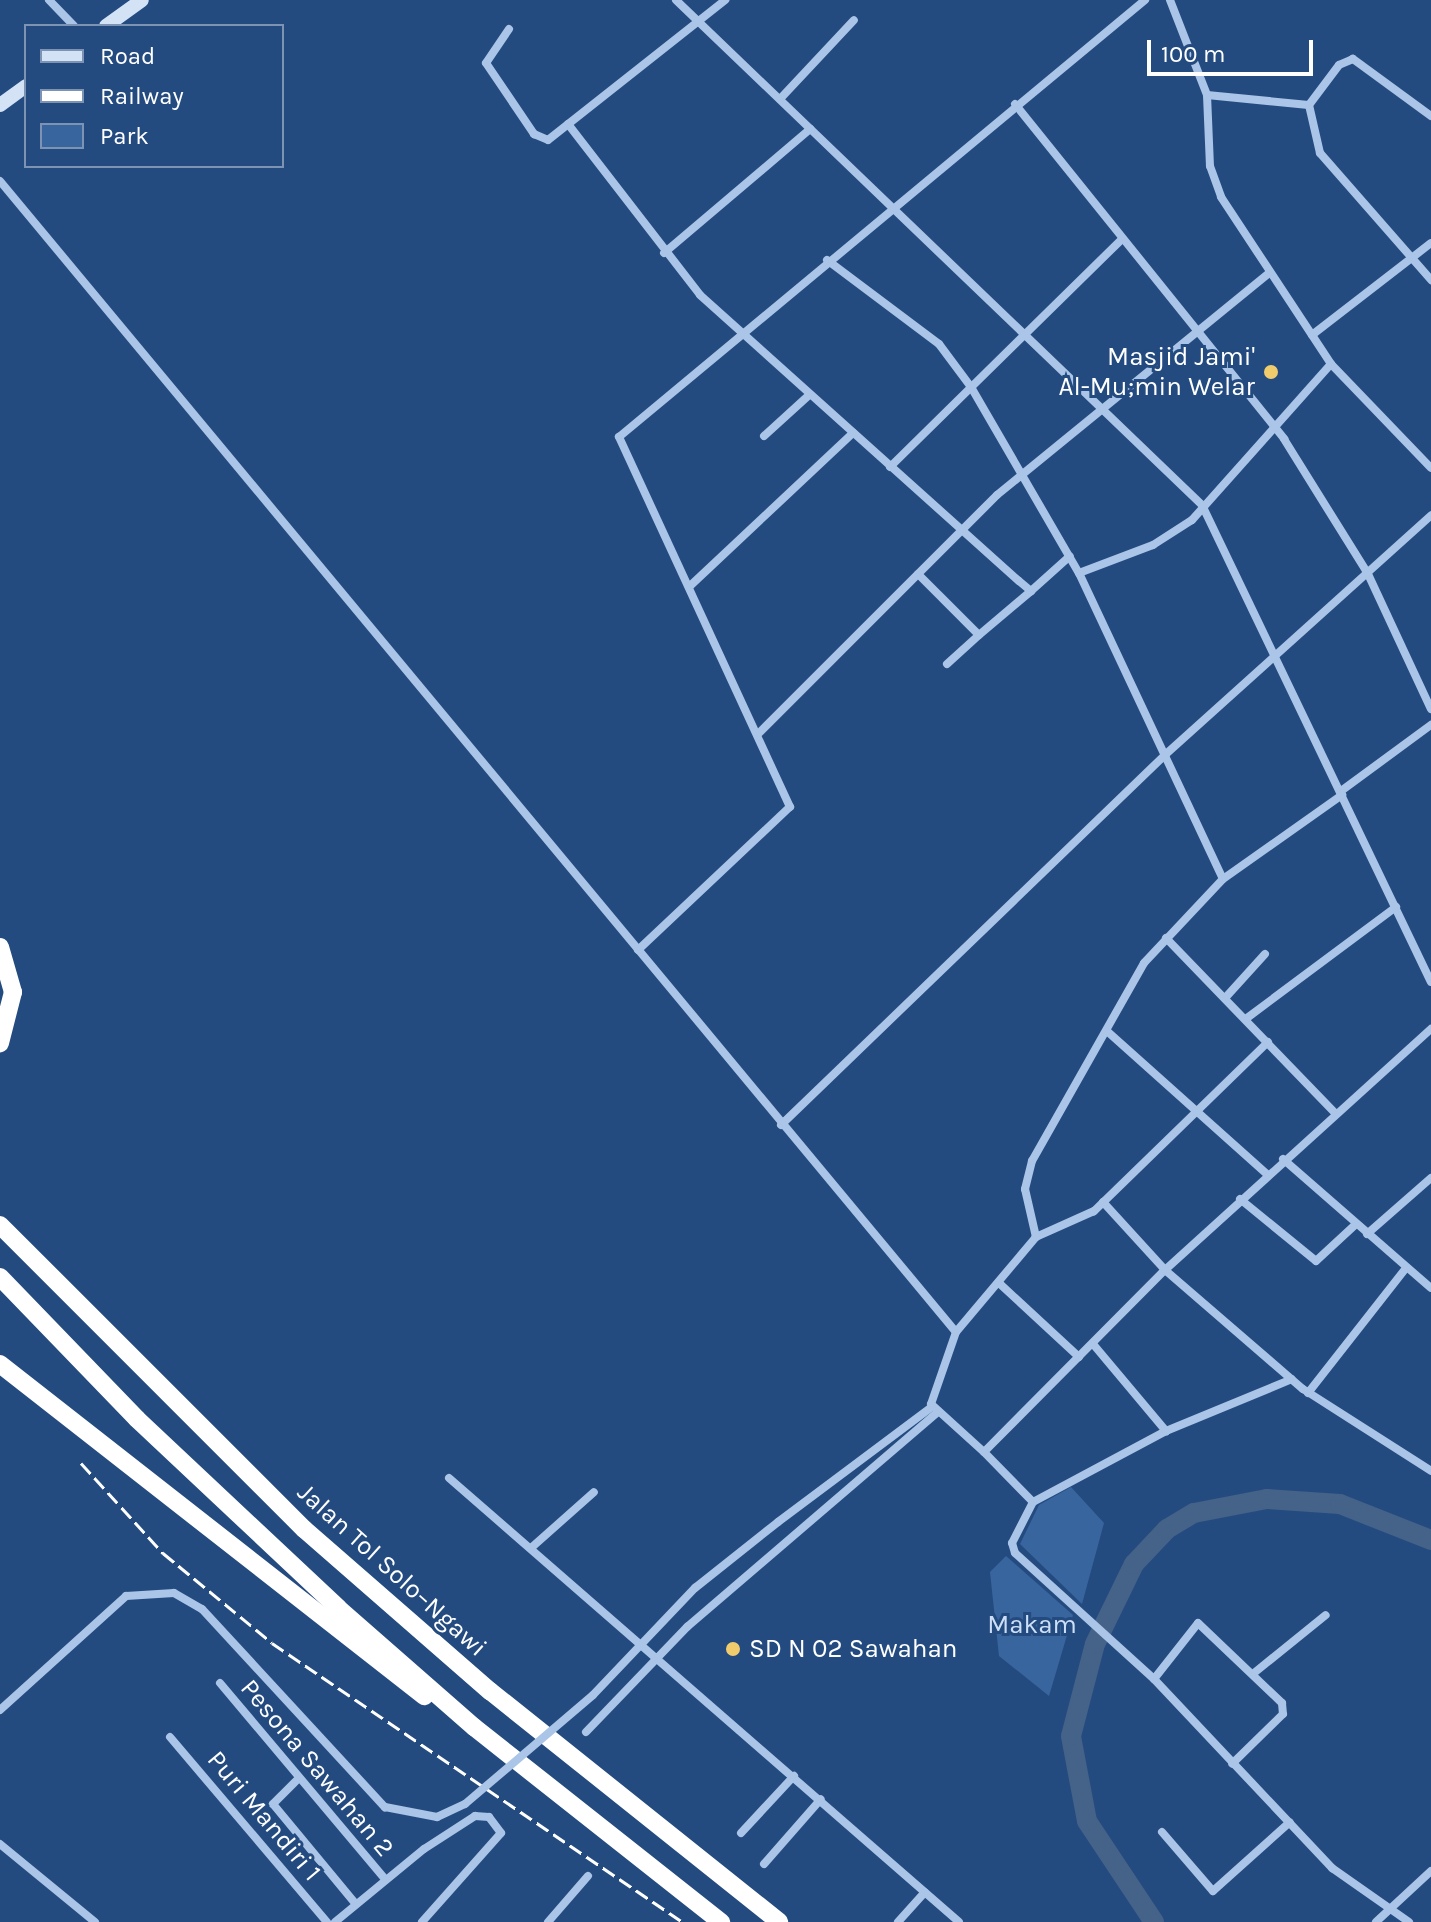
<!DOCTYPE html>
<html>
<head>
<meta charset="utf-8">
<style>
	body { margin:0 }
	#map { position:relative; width:1431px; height:1922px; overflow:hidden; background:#244b80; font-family:Karla,sans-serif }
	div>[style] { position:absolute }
	.green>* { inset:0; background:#38659e }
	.river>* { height:20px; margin:-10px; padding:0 10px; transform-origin:10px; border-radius:10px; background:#456288 }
	.street>* { height:8px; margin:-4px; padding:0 4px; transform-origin:4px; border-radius:4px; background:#aac5e7 }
	.secondary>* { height:14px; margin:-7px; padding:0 7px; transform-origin:7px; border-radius:7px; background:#d4e2f6 }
	.highway>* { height:18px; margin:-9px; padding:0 9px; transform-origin:9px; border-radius:9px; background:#fff }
	.rail>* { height:3px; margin-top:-1.5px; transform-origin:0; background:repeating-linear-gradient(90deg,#fff 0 14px,transparent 0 20px) }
	.street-bridge>* { height:8px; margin:-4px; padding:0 4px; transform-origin:4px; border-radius:4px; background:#aac5e7 }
	.dots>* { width:22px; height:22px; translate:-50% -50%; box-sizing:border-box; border:4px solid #244b80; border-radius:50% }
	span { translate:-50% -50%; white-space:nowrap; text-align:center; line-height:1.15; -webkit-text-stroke:6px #244b80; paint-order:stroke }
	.poi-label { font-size:26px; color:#fff }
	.right { translate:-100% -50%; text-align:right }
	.left { translate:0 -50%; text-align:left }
	.street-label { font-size:26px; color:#fff }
	.park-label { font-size:26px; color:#cddff5 }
	.legend { position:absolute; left:24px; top:24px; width:260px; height:144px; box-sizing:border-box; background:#244b80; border:2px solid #7c93b3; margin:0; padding:10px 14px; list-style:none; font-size:24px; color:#fff }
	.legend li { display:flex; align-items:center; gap:16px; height:40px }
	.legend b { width:40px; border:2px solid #7c93b3 }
	.scale { position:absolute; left:1147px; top:40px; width:166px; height:36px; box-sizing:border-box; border:4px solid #fff; border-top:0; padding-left:10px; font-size:24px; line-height:28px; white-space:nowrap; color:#fff; -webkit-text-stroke:6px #244b80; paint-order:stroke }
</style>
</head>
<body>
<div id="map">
	<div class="green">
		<div style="clip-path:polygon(1071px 1487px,1104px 1523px,1082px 1604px,1020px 1544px,1039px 1505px)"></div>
		<div style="clip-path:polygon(1006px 1556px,1073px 1615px,1049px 1696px,999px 1656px,990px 1572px)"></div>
	</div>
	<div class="river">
		<div style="left:1154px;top:1922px;width:121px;rotate:-123.6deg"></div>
		<div style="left:1087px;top:1821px;width:86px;rotate:-100.7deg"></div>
		<div style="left:1071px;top:1736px;width:95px;rotate:-75.4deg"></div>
		<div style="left:1095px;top:1644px;width:89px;rotate:-64deg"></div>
		<div style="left:1134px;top:1564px;width:48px;rotate:-46.7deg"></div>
		<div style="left:1167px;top:1529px;width:31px;rotate:-31deg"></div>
		<div style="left:1194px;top:1513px;width:74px;rotate:-10.9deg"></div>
		<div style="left:1267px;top:1499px;width:73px;rotate:3.9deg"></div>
		<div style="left:1340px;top:1504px;width:98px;rotate:21.6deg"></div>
	</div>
	<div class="street">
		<div style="left:49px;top:0;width:36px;rotate:46deg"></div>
		<div style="left:676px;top:0;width:729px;rotate:43.83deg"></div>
		<div style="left:1202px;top:505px;width:529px;rotate:64.36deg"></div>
		<div style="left:1170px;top:0;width:102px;rotate:68.7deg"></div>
		<div style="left:1207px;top:95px;width:71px;rotate:87.6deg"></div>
		<div style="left:1210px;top:166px;width:33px;rotate:70deg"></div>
		<div style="left:1221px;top:197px;width:200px;rotate:56.6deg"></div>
		<div style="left:1331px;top:364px;width:144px;rotate:46.1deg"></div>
		<div style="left:509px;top:29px;width:41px;rotate:124.1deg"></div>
		<div style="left:486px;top:63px;width:86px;rotate:55.9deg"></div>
		<div style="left:534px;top:134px;width:15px;rotate:23deg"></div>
		<div style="left:548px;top:140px;width:226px;rotate:-38.3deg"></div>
		<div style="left:1207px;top:95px;width:102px;rotate:5.6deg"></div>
		<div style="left:780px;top:99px;width:108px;rotate:-46.9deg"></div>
		<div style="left:1015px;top:104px;width:430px;rotate:51.2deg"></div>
		<div style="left:1284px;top:439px;width:159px;rotate:58.1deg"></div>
		<div style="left:1368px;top:574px;width:149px;rotate:65deg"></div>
		<div style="left:1431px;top:116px;width:97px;rotate:-143.8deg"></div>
		<div style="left:1353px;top:59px;width:15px;rotate:157deg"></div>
		<div style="left:1339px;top:65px;width:50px;rotate:126.9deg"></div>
		<div style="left:1309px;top:105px;width:49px;rotate:77.1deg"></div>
		<div style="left:1320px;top:153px;width:169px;rotate:48.8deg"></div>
		<div style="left:568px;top:124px;width:216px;rotate:52.3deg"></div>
		<div style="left:700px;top:295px;width:428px;rotate:41.9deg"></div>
		<div style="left:1019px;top:581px;width:16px;rotate:40deg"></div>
		<div style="left:1031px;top:591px;width:52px;rotate:-41.9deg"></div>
		<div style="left:0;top:181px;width:1496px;rotate:50.29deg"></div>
		<div style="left:664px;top:253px;width:192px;rotate:-40.3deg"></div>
		<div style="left:827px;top:260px;width:140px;rotate:36.9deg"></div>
		<div style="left:939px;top:344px;width:54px;rotate:53.3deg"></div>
		<div style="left:971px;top:387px;width:215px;rotate:59.9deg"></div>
		<div style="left:1079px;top:573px;width:338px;rotate:64.8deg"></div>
		<div style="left:1312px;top:335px;width:150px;rotate:-37.7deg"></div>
		<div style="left:764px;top:436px;width:61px;rotate:-42.3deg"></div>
		<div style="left:890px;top:467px;width:322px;rotate:-44.5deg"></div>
		<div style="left:1079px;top:573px;width:79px;rotate:-20.7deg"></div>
		<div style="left:1153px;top:545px;width:46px;rotate:-32.7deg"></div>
		<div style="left:1192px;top:520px;width:209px;rotate:-48.3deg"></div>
		<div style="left:918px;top:574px;width:86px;rotate:45deg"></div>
		<div style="left:979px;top:635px;width:68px;rotate:-40.2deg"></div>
		<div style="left:690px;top:586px;width:224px;rotate:-43.2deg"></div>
		<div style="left:947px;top:664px;width:43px;rotate:-42.2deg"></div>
		<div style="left:758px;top:734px;width:338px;rotate:-45deg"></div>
		<div style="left:997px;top:495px;width:351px;rotate:-39.2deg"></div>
		<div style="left:1341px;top:791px;width:112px;rotate:-36.3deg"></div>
		<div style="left:1166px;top:938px;width:243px;rotate:46deg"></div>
		<div style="left:638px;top:950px;width:209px;rotate:-43.3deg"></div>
		<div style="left:790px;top:807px;width:408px;rotate:-114.8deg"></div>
		<div style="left:619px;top:437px;width:684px;rotate:-39.72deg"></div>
		<div style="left:1226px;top:997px;width:58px;rotate:-47.8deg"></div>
		<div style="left:1247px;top:1018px;width:186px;rotate:-36.7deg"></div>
		<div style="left:1108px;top:1032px;width:213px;rotate:41.8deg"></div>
		<div style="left:1268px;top:1042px;width:243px;rotate:135.8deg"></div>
		<div style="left:1094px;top:1211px;width:64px;rotate:155.9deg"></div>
		<div style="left:1036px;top:1237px;width:124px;rotate:130.1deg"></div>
		<div style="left:956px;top:1332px;width:76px;rotate:109.1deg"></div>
		<div style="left:931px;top:1404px;width:72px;rotate:42.2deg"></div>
		<div style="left:984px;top:1452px;width:257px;rotate:-45.2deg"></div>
		<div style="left:1165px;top:1270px;width:359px;rotate:-42.2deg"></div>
		<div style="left:781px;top:1125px;width:535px;rotate:-43.94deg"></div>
		<div style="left:1166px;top:754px;width:357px;rotate:-42deg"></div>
		<div style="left:1283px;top:1159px;width:196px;rotate:41.1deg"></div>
		<div style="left:1240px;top:1199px;width:98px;rotate:39.2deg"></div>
		<div style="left:1316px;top:1261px;width:53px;rotate:-42.7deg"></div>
		<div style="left:1103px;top:1202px;width:92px;rotate:47.6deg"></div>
		<div style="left:1165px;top:1270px;width:182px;rotate:40.8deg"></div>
		<div style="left:1303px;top:1389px;width:152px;rotate:32.6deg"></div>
		<div style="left:1367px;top:1234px;width:85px;rotate:-41.2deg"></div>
		<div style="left:1036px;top:1237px;width:49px;rotate:-102.9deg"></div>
		<div style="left:1025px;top:1189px;width:29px;rotate:-76deg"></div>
		<div style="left:1032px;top:1161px;width:227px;rotate:-60.5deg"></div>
		<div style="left:1144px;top:963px;width:115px;rotate:-46.8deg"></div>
		<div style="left:1223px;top:879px;width:146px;rotate:-35.2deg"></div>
		<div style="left:999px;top:1283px;width:109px;rotate:42.8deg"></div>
		<div style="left:1093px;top:1344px;width:114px;rotate:50deg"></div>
		<div style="left:1308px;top:1393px;width:159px;rotate:-51.9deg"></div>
		<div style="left:984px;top:1452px;width:70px;rotate:45.6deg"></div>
		<div style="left:1033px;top:1502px;width:46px;rotate:117.1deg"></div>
		<div style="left:1012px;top:1543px;width:10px;rotate:73deg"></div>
		<div style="left:1015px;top:1553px;width:188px;rotate:42.2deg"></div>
		<div style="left:1154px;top:1679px;width:260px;rotate:46.7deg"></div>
		<div style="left:1332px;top:1868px;width:94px;rotate:35deg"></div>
		<div style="left:449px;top:1478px;width:676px;rotate:41.04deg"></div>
		<div style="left:1033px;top:1502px;width:151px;rotate:-28.1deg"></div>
		<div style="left:1166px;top:1431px;width:136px;rotate:-22.4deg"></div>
		<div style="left:778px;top:1522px;width:192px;rotate:-36.8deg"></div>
		<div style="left:531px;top:1548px;width:84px;rotate:-41.6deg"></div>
		<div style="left:1254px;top:1673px;width:92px;rotate:-38.9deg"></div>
		<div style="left:1154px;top:1679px;width:71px;rotate:-51.8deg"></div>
		<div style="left:1198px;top:1623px;width:116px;rotate:43.6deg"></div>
		<div style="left:1282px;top:1703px;width:11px;rotate:85deg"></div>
		<div style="left:1283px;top:1714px;width:71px;rotate:135.6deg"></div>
		<div style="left:220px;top:1683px;width:255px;rotate:49.9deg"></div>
		<div style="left:0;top:1710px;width:170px;rotate:-42.1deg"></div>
		<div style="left:126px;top:1596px;width:48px;rotate:-3.6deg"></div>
		<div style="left:174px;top:1593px;width:32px;rotate:30deg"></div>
		<div style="left:586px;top:1732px;width:146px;rotate:-46.1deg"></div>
		<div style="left:687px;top:1627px;width:329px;rotate:-40.6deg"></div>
		<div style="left:170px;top:1737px;width:243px;rotate:49.7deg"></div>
		<div style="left:299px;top:1778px;width:37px;rotate:135deg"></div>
		<div style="left:273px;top:1804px;width:129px;rotate:50.4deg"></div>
		<div style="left:1162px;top:1832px;width:78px;rotate:49.2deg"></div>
		<div style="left:1213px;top:1891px;width:103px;rotate:-41.9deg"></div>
		<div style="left:741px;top:1833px;width:78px;rotate:-47.1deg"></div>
		<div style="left:0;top:1844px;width:123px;rotate:39.4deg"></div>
		<div style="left:764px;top:1864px;width:86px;rotate:-48.8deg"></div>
		<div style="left:335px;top:1922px;width:115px;rotate:-39.4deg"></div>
		<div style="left:424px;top:1849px;width:61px;rotate:-32.9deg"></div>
		<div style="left:475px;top:1816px;width:14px;rotate:4deg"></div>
		<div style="left:489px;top:1817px;width:20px;rotate:53deg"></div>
		<div style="left:501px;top:1833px;width:119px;rotate:131.6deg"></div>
		<div style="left:548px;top:1922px;width:61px;rotate:-49deg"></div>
		<div style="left:898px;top:1922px;width:40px;rotate:-48deg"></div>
		<div style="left:1376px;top:1922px;width:75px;rotate:-42.8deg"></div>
	</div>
	<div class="secondary">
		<div style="left:106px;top:26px;width:44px;rotate:-35.8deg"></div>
		<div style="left:0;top:105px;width:32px;rotate:-36deg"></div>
	</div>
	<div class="highway">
		<div style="left:0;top:947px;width:47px;rotate:73.9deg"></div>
		<div style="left:13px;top:992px;width:53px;rotate:104.3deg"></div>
		<div style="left:0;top:1225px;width:430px;rotate:45deg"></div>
		<div style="left:304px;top:1529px;width:247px;rotate:41.1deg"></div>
		<div style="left:490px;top:1691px;width:370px;rotate:38.6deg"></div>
		<div style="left:0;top:1277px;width:197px;rotate:46deg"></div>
		<div style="left:137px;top:1419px;width:276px;rotate:43.2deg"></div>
		<div style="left:338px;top:1608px;width:181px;rotate:41.2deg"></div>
		<div style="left:474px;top:1727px;width:315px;rotate:38.3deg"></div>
		<div style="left:0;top:1364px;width:539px;rotate:38.06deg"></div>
	</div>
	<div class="rail">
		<div style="left:81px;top:1463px;width:122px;rotate:47.7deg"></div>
		<div style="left:163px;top:1553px;width:141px;rotate:39.5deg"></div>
		<div style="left:272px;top:1643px;width:497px;rotate:34.2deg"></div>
	</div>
	<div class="street-bridge">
		<div style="left:202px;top:1609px;width:270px;rotate:47.3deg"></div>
		<div style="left:385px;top:1807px;width:53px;rotate:10.9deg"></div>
		<div style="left:437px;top:1817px;width:31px;rotate:-25deg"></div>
		<div style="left:465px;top:1804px;width:168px;rotate:-40.4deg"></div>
		<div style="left:593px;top:1695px;width:148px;rotate:-46.4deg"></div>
		<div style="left:695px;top:1588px;width:106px;rotate:-38.5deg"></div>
	</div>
	<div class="dots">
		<div style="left:1271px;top:372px;background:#f1cc6d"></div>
		<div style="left:733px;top:1649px;background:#f1cc6d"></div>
	</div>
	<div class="poi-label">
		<span class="right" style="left:1255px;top:372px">Masjid Jami'<br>Al-Mu;min Welar</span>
		<span class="left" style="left:749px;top:1649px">SD N 02 Sawahan</span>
	</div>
	<div class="street-label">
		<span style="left:392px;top:1570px;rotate:42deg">Jalan Tol Solo–Ngawi</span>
		<span style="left:317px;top:1768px;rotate:50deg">Pesona Sawahan 2</span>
		<span style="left:264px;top:1816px;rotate:50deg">Puri Mandiri 1</span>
	</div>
	<div class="park-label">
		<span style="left:1032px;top:1625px">Makam</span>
	</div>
	<ul class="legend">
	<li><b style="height:10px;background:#d4e2f6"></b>Road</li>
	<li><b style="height:10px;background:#fff"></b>Railway</li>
	<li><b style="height:22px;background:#38659e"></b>Park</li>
	</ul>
	<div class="scale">100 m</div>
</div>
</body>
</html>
